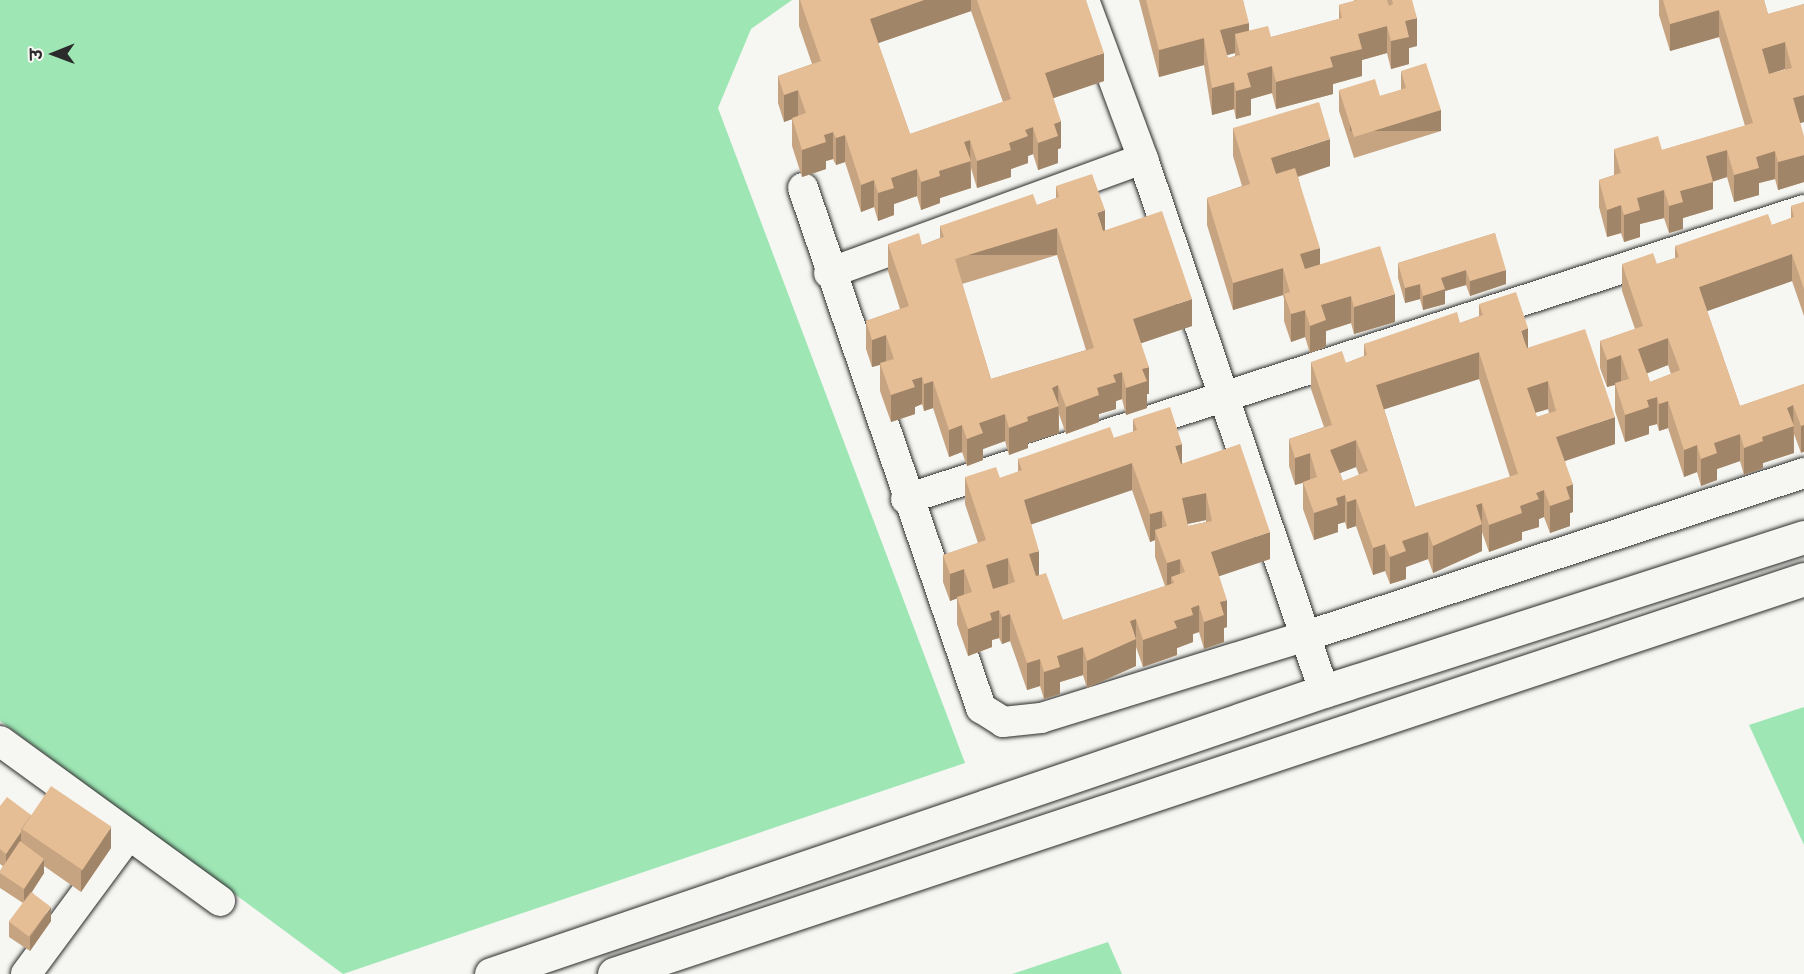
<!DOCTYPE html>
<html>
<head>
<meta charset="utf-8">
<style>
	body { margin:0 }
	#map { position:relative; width:1804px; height:974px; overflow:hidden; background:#f6f6f2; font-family:Mali,"Playpen Sans Deva",sans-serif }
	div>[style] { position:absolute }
	.green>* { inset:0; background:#9ee7b5 }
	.roads { filter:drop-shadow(0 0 2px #2b2b2b) drop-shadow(0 0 2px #2b2b2b) }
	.street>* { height:30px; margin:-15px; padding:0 15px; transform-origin:15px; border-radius:15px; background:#f6f6f2 }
	.secondary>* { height:33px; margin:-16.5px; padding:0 16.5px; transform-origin:16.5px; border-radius:16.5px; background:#f6f6f2 }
	.wall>* { inset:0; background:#c6a381 }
	.shaded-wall>* { inset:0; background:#a18569; transform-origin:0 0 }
	.building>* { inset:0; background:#e6be96; transform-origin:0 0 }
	span { translate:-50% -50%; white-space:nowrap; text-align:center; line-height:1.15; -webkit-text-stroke:4.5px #f6f6f2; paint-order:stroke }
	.north { position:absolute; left:24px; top:24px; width:60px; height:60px; -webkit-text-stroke:4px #f6f6f2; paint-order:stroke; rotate:269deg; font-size:16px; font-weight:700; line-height:24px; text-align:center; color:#2b2b2b }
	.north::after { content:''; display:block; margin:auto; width:21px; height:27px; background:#2b2b2b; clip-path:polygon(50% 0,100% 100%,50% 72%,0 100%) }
</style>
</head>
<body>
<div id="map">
	<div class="green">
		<div style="clip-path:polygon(0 0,792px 0,751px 29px,718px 108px,965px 763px,343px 974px,0 721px)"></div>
		<div style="clip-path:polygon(1804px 707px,1804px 845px,1749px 725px)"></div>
		<div style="clip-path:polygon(1108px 942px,1122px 974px,1012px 974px)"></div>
	</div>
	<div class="roads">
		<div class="street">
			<div style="left:1084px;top:0;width:170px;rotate:69.6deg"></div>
			<div style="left:1143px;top:159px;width:562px;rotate:71.21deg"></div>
			<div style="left:803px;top:188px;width:550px;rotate:71.1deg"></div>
			<div style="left:981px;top:708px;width:26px;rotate:32deg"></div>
			<div style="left:1003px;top:722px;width:38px;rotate:-6deg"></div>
			<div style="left:1041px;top:718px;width:277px;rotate:-17.2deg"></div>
			<div style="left:1306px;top:636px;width:524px;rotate:-18.12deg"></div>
			<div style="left:829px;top:273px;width:334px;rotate:-20deg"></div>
			<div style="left:906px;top:499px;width:943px;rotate:-17.84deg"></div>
			<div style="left:0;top:741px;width:272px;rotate:36deg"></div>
			<div style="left:26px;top:974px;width:173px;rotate:-53.5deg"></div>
		</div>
		<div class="secondary">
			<div style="left:491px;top:974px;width:880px;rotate:-18.76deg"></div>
			<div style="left:1324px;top:691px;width:504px;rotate:-17.79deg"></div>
			<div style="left:614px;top:974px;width:1254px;rotate:-18.36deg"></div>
		</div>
	</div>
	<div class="wall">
		<div style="clip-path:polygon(evenodd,799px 0,1086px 0,1104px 81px,1053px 98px,1061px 148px,1058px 149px,1058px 163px,1038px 170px,1033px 154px,1028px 156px,1028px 163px,1011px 169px,1011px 177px,977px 188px,971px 168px,971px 188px,940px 198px,940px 203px,921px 210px,917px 196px,894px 204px,894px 215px,878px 221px,874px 207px,861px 212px,845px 162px,836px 165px,833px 159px,826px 161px,826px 169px,802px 177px,792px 146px,792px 119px,784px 122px,778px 103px,778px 76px,812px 64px,799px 26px,799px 0,971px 11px,1003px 102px,910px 134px,878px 43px,971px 11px)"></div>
		<div style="clip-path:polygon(evenodd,1139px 0,1243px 0,1249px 31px,1271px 37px,1339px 19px,1339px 5px,1354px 1px,1354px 0,1412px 0,1417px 46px,1409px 48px,1409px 64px,1391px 69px,1387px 53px,1362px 60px,1362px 76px,1333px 84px,1333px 94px,1276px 109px,1272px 93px,1251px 99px,1251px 115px,1236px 119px,1234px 109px,1212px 115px,1204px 65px,1159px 77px,1139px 0,1235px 53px,1235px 56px,1228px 58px,1227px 55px,1235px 53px)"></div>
		<div style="clip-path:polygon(evenodd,1659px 0,1764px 0,1768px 14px,1804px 4px,1804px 122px,1800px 123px,1804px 155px,1804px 182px,1778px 190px,1775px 179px,1759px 183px,1759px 195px,1734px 202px,1727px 177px,1713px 181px,1713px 209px,1683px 218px,1683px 229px,1669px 233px,1664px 218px,1640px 224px,1640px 237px,1624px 242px,1621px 233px,1607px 237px,1599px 207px,1599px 180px,1614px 175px,1614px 149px,1662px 150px,1745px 126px,1719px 37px,1670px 51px,1659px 15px,1659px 0,1785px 69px,1785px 70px,1769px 74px,1785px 69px)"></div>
		<div style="clip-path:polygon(1401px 71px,1441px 131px,1354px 158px,1339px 111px,1339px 90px,1380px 96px,1401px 90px)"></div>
		<div style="clip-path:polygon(1233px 128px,1330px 166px,1298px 177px,1320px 265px,1395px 322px,1354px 334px,1351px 323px,1326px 331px,1326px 347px,1310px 353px,1305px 337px,1291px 342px,1284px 321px,1284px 299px,1283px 295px,1233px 310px,1207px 225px,1207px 198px,1242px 186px,1233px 156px)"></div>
		<div style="clip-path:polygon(evenodd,1056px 186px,1105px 230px,1192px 326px,1141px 343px,1149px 394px,1147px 394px,1147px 408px,1126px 415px,1122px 399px,1116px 401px,1116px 409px,1099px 414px,1099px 422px,1066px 434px,1059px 414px,1059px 433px,1028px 443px,1028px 448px,1009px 455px,1005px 441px,983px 449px,983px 460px,967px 466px,962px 452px,949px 457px,933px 408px,924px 411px,922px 404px,915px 407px,915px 414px,891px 422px,880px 391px,880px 365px,872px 367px,866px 349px,866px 321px,900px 309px,888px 271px,888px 244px,922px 245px,940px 238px,940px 226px,1037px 205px,1056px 198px,1056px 186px,1057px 255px,1086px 350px,991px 379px,962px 284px,1057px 255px)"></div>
		<div style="clip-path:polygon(evenodd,1804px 202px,1804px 316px,1792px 281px,1707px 311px,1740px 406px,1804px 384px,1804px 452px,1801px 453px,1794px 434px,1794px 453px,1763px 463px,1763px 468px,1744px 475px,1740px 461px,1717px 469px,1717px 480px,1701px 486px,1697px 472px,1684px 477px,1668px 428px,1659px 431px,1657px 424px,1649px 426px,1649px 434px,1625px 442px,1615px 411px,1615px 385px,1607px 387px,1600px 368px,1600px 341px,1635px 329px,1622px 291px,1622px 264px,1657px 264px,1675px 258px,1675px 246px,1772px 225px,1791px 218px,1791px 206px,1804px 202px,1668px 365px,1671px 374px,1650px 382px,1647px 373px,1668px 365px)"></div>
		<div style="clip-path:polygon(1495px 233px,1506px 284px,1470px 296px,1466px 285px,1445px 291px,1445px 304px,1423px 310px,1420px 299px,1405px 303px,1398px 278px,1398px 263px)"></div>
		<div style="clip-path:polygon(evenodd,1479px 304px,1528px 348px,1615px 444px,1565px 461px,1573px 512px,1570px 513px,1570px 526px,1550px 533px,1544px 517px,1539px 519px,1539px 527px,1522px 532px,1522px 540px,1489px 552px,1482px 532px,1482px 551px,1433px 573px,1428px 559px,1406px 567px,1406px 579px,1390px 584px,1385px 571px,1373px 575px,1356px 526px,1347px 529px,1345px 522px,1338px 524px,1338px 532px,1314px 540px,1303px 509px,1303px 483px,1295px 485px,1289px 466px,1289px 439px,1324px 427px,1311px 389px,1311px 362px,1346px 363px,1364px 356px,1364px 344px,1460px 323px,1479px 316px,1479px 304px,1479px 379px,1510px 477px,1415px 507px,1384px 409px,1479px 379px,1479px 304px,1548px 409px,1549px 413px,1537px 417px,1535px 413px,1548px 409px,1479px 304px,1356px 467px,1359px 475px,1343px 481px,1340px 473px,1356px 467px)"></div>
		<div style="clip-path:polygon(evenodd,1133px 419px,1182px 463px,1270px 559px,1219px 576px,1227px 627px,1224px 628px,1224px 642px,1204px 649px,1199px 632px,1193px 634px,1193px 642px,1177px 648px,1177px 655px,1143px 667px,1136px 647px,1136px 666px,1087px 688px,1083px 675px,1060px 682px,1060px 694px,1044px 699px,1040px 686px,1027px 690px,1010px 641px,1002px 644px,999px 638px,992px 640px,992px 647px,968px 656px,957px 624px,957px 598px,950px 601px,943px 582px,943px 555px,978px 543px,965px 504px,965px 477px,1000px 478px,1018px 472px,1018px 459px,1114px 438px,1133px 432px,1133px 419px,1132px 490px,1150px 542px,1155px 540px,1155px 557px,1165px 586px,1063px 620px,1039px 575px,1031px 524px,1132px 490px,1133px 419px,1206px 520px,1206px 522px,1188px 526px,1188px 524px,1206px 520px)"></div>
		<div style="clip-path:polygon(0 806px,31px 815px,111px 848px,81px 892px,44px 866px,44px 873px,32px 892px,51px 921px,30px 951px,9px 937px,9px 922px,23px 903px,0 888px,0 871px,3px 866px,0 864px)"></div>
	</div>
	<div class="shaded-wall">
		<div style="clip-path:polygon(924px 0,971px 0,971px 11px,870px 46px,870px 19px)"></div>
		<div style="clip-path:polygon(1719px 10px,1719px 37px,1670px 51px,1670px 24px)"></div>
		<div style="clip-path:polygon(1417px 18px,1417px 46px,1409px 48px,1409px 64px,1391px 69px,1391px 41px,1405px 21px)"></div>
		<div style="clip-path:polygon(1249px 23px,1249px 50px,1235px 34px,1235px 53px,1220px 57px,1220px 30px)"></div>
		<div style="clip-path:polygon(1387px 26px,1387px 53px,1362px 60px,1362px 76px,1333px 84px,1333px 94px,1276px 109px,1276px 82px,1330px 57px,1358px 34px)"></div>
		<div style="clip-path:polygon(1204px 38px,1204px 65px,1159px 77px,1159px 50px)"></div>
		<div style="clip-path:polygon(1785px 42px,1785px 69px,1762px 76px,1762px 49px)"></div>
		<div style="clip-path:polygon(1104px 53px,1104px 81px,1045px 101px,1045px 73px)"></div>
		<div style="clip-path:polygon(1272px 66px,1272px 93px,1251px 99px,1251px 115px,1236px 119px,1236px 91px,1247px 73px)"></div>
		<div style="clip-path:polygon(1234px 82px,1234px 109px,1212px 115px,1212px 88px)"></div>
		<div style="clip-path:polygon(798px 90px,798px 117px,784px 122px,784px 95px)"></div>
		<div style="clip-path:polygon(1804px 95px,1804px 122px,1793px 125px,1793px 98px)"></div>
		<div style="left:1441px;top:110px;width:21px;height:91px;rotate:90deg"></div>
		<div style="clip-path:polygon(1061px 121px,1061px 148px,1058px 149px,1058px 163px,1038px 170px,1038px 143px,1054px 124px)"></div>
		<div style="clip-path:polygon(1033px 127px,1033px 154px,1028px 156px,1028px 163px,1011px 169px,1011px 177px,977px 188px,977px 161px,1009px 143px,1025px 130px)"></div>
		<div style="clip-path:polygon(833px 132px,833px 159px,826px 161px,826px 169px,802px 177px,802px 150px,824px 135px)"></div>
		<div style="clip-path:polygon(845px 135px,845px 162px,836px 165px,836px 138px)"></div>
		<div style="clip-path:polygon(1330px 139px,1330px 166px,1271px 185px,1271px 158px)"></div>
		<div style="clip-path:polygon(970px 140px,971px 188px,940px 198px,940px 203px,921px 210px,921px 182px,939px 171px,964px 142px)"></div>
		<div style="clip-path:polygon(1727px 150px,1727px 177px,1706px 184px,1706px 156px)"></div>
		<div style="clip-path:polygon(1775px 151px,1775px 179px,1759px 183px,1759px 195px,1734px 202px,1734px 175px,1756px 157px)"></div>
		<div style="clip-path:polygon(1804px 155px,1804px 182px,1778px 190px,1778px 162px)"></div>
		<div style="clip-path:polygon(917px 169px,917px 196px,894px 204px,894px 215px,878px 221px,878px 193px,891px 178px)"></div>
		<div style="clip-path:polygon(874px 180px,874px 207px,861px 212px,861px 185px)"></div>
		<div style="clip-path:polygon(1713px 182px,1713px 209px,1683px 218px,1683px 229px,1669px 233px,1669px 206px,1680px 191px)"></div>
		<div style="clip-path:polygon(1664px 190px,1664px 218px,1640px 224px,1640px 237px,1624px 242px,1624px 215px,1637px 198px)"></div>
		<div style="clip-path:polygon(1621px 205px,1621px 233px,1607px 237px,1607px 210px)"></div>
		<div style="clip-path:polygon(1105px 210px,1105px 237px,1097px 213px)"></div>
		<div style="left:1057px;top:228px;width:27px;height:107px;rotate:90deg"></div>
		<div style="clip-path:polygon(1320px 248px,1320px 275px,1300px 281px,1300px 254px)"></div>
		<div style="clip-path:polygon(1792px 254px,1792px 281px,1699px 314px,1699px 287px)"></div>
		<div style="clip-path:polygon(1283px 268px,1283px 295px,1233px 310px,1233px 283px)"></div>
		<div style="clip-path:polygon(1466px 270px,1466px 285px,1445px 291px,1445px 304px,1423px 310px,1423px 296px,1441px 278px)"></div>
		<div style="clip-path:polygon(1506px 270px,1506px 284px,1470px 296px,1470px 281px)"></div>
		<div style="clip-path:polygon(1420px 284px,1420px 299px,1405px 303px,1405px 288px)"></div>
		<div style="clip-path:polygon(1395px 294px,1395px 322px,1354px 334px,1354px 307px)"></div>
		<div style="clip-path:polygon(1351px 296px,1351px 323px,1326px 331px,1326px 347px,1310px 353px,1310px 326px,1321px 305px)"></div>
		<div style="clip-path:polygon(1192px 299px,1192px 326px,1133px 346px,1133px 319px)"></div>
		<div style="clip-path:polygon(1305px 310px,1305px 337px,1291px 342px,1291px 314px)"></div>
		<div style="clip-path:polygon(1528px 328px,1528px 355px,1521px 331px)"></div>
		<div style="clip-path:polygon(886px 335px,886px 363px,872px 367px,872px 340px)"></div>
		<div style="clip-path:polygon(1668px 338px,1668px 365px,1638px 377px,1638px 349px)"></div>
		<div style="clip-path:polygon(1479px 352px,1479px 379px,1376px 412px,1376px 385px)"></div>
		<div style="clip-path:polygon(1621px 355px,1621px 383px,1607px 387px,1607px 360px)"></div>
		<div style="clip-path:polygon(1149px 367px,1149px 394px,1147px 394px,1147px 408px,1126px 415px,1126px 388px,1142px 369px)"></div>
		<div style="clip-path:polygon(1122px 372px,1122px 399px,1116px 401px,1116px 409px,1099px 414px,1099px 422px,1066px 434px,1066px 407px,1097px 388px,1113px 375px)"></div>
		<div style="clip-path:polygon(922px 377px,922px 404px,915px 407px,915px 414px,891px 422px,891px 395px,912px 380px)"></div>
		<div style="clip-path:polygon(933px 381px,933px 408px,924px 411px,924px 384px)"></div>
		<div style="clip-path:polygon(1548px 381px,1548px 409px,1527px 415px,1527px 388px)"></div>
		<div style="clip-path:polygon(1058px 385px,1059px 433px,1028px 443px,1028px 448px,1009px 455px,1009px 428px,1027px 417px,1052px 388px)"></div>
		<div style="clip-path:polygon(1657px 397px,1657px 424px,1649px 426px,1649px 434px,1625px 442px,1625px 415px,1647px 400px)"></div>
		<div style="clip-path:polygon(1668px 401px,1668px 428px,1659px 431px,1659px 404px)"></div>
		<div style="clip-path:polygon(1793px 405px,1794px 453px,1763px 463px,1763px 468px,1744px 475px,1744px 448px,1762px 437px,1787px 408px)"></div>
		<div style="clip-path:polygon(1005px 414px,1005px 441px,983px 449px,983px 460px,967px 466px,967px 439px,979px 423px)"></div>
		<div style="clip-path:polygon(1615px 417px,1615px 444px,1556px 464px,1556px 437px)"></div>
		<div style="clip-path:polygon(962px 425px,962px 452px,949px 457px,949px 430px)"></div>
		<div style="left:1804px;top:425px;width:27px;height:3px;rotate:90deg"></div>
		<div style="clip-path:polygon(1740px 434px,1740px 461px,1717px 469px,1717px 480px,1701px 486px,1701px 459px,1714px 443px)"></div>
		<div style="clip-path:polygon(1356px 440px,1356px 467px,1330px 477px,1330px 450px)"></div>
		<div style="clip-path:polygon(1182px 444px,1182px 471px,1175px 446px)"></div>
		<div style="clip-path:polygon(1697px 445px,1697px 472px,1684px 477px,1684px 450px)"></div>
		<div style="clip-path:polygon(1310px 453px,1310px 480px,1295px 485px,1295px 458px)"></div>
		<div style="clip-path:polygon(1132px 463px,1132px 490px,1024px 527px,1024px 500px)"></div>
		<div style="clip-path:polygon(1573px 484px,1573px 512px,1570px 513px,1570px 526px,1550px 533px,1550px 506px,1566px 487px)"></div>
		<div style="clip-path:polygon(1544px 490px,1544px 517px,1539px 519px,1539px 527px,1522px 532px,1522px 540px,1489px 552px,1489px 525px,1520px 506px,1536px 493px)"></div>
		<div style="clip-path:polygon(1206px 493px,1206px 520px,1182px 525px,1182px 498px)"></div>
		<div style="clip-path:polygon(1345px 495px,1345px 522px,1338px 524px,1338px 532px,1314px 540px,1314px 513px,1336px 498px)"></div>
		<div style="clip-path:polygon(1356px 499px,1356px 526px,1347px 529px,1347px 502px)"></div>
		<div style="clip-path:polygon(1482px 503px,1482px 551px,1433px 573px,1433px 546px,1476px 505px)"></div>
		<div style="clip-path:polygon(1162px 511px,1162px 538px,1155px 530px,1155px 540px,1150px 542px,1150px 514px)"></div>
		<div style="clip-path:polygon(1270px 532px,1270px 559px,1211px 579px,1211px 552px)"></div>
		<div style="clip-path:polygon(1428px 532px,1428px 559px,1406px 567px,1406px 579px,1390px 584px,1390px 557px,1402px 541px)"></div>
		<div style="clip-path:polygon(1385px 544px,1385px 571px,1373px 575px,1373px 548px)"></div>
		<div style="clip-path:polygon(1039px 551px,1039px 578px,1029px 582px,1029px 554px)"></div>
		<div style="clip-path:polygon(1008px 558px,1008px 586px,986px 592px,986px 565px)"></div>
		<div style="clip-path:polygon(1180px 559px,1180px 586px,1174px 583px,1171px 577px,1171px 589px,1167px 591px,1167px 563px)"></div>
		<div style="clip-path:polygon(964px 569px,964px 596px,950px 601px,950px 574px)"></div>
		<div style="clip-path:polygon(1227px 600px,1227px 627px,1224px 628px,1224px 642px,1204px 649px,1204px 622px,1220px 602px)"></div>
		<div style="clip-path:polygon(1199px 605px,1199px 632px,1193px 634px,1193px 642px,1177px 648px,1177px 655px,1143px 667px,1143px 640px,1174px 621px,1191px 608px)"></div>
		<div style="clip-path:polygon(999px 610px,999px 638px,992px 640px,992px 647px,968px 656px,968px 629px,990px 613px)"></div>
		<div style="clip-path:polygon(1010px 614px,1010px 641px,1002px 644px,1002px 617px)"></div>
		<div style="clip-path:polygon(1136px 619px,1136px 666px,1087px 688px,1087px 661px,1130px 621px)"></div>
		<div style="clip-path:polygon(1083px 647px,1083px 675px,1060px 682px,1060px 694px,1044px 699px,1044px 672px,1057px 656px)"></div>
		<div style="clip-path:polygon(1040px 659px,1040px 686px,1027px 690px,1027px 663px)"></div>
		<div style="clip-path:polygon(111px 827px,111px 848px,81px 892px,81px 871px)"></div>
		<div style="clip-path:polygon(21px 832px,21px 847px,6px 868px,6px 854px)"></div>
		<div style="clip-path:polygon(44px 859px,44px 873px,24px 904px,24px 889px)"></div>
		<div style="clip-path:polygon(51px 907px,51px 921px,30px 951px,30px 937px)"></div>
	</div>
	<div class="building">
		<div style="clip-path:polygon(800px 0,924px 0,870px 19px,910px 134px,1011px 99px,977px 0,1086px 0,1104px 53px,1045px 73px,1061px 121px,1054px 124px,1058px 136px,1038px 143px,1033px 127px,1025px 130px,1028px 136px,1009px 143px,1011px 150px,977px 161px,970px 140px,964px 142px,971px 161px,939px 171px,940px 176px,921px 182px,917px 169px,891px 178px,894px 188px,878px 193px,874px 180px,861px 185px,845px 135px,836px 138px,833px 132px,824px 135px,826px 142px,802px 150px,792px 118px,806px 113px,798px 90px,784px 95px,778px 76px,821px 61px)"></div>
		<div style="clip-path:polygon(1146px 0,1243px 0,1249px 23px,1220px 30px,1228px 58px,1240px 55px,1235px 34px,1268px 26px,1271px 37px,1342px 18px,1339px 5px,1357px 0,1387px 0,1389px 6px,1393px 4px,1392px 0,1412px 0,1417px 18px,1405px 21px,1409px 37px,1391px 41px,1387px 26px,1358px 34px,1362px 49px,1330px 57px,1333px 67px,1276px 82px,1272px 66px,1247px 73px,1251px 87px,1236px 91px,1234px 82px,1212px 88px,1204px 38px,1159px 50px)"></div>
		<div style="clip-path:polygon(evenodd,1663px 0,1764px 0,1768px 14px,1804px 4px,1804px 95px,1793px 98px,1804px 136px,1804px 155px,1778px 162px,1775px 151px,1756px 157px,1759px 168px,1734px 175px,1727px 150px,1706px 156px,1713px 182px,1680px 191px,1683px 202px,1669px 206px,1664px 190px,1637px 198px,1640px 210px,1624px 215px,1621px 205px,1607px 210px,1599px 180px,1621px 173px,1614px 149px,1658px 136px,1662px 150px,1753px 123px,1719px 10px,1670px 24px,1663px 0,1785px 42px,1792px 68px,1769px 74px,1762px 49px,1785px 42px)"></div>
		<div style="clip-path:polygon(1426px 63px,1441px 110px,1354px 137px,1339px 90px,1375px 79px,1380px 96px,1406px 88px,1401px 71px)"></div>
		<div style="clip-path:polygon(1319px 102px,1330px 139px,1271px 158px,1276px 174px,1295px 168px,1320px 248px,1300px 254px,1305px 269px,1380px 246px,1395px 294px,1354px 307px,1351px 296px,1321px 305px,1326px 320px,1310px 326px,1305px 310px,1291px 314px,1284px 294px,1290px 292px,1283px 268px,1233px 283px,1207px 198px,1250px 184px,1233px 128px)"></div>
		<div style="clip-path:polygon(evenodd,1092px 174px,1105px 210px,1097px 213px,1103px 231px,1162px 211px,1192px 299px,1133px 319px,1149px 367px,1142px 369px,1147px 381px,1126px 388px,1122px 372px,1113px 375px,1116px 382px,1097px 388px,1099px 395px,1066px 407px,1058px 385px,1052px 388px,1059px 406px,1027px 417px,1028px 421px,1009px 428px,1005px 414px,979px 423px,983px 433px,967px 439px,962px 425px,949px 430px,933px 381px,924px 384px,922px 377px,912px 380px,915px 387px,891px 395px,880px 363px,894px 359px,886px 335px,872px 340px,866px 321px,909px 306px,888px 244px,919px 233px,922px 245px,944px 237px,940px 226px,1033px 194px,1037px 205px,1059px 197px,1056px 186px,1092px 174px,1057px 228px,1094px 348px,991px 379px,955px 259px,1057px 228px)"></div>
		<div style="clip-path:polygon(evenodd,1804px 202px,1804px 289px,1792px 254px,1699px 287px,1740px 406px,1804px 384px,1804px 425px,1801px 426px,1793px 405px,1787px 408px,1794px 426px,1762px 437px,1763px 441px,1744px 448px,1740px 434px,1714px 443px,1717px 453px,1701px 459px,1697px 445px,1684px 450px,1668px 401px,1659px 404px,1657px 397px,1647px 400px,1649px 407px,1625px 415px,1615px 383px,1629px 379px,1621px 355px,1607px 360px,1600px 341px,1643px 326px,1622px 264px,1653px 253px,1657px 264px,1679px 257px,1675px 246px,1768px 214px,1772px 225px,1794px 217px,1791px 206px,1804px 202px,1668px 338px,1680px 370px,1650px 382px,1638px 349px,1668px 338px)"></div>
		<div style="clip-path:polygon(1495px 233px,1506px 270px,1470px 281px,1466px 270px,1441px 278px,1445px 289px,1423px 296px,1420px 284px,1405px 288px,1398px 263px)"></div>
		<div style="clip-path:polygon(evenodd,1516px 292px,1528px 328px,1521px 331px,1527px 348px,1585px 329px,1615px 417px,1556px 437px,1573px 484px,1566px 487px,1570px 499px,1550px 506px,1544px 490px,1536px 493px,1539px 499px,1520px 506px,1522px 513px,1489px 525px,1482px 503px,1476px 505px,1482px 524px,1433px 546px,1428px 532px,1402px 541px,1406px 551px,1390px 557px,1385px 544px,1373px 548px,1356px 499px,1347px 502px,1345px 495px,1336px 498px,1338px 505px,1314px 513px,1303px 482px,1317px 477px,1310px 453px,1295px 458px,1289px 439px,1332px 425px,1311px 362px,1342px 351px,1346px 363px,1367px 355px,1364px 344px,1457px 312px,1460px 323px,1483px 315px,1479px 304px,1516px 292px,1479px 352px,1518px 474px,1415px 507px,1376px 385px,1479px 352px,1516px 292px,1548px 381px,1556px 411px,1537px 417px,1527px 388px,1548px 381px,1516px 292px,1356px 440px,1368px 471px,1343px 481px,1330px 450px,1356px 440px)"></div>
		<div style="clip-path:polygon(evenodd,1170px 407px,1182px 444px,1175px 446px,1181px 464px,1240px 444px,1270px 532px,1211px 552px,1227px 600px,1220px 602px,1224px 615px,1204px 622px,1199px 605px,1191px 608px,1193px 615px,1174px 621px,1177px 628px,1143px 640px,1136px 619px,1130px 621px,1136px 639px,1087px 661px,1083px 647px,1057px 656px,1060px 667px,1044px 672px,1040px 659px,1027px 663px,1010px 614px,1002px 617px,999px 610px,990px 613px,992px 620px,968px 629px,957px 597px,972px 592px,964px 569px,950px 574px,943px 555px,986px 540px,965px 477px,996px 467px,1000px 478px,1022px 470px,1018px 459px,1110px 427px,1114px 438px,1137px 430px,1133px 419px,1170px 407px,1132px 463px,1150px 514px,1162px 511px,1167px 526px,1155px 530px,1167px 563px,1180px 559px,1185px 572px,1171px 577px,1174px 583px,1063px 620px,1046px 573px,1036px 576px,1029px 554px,1039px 551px,1024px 500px,1132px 463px,1170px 407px,1206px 493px,1212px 521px,1188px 526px,1182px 498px,1206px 493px,1170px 407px,1008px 558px,1015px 582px,993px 589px,986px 565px,1008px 558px)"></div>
		<div style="left:51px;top:786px;width:73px;height:52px;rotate:34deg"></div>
		<div style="clip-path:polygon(7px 797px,31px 815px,21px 829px,21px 832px,6px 854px,0 849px,0 806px)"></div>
		<div style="clip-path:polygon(20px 841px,44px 859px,24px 889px,0 873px,0 871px)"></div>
		<div style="left:31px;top:892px;width:25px;height:37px;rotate:37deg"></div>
	</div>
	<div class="north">उ</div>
</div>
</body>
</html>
